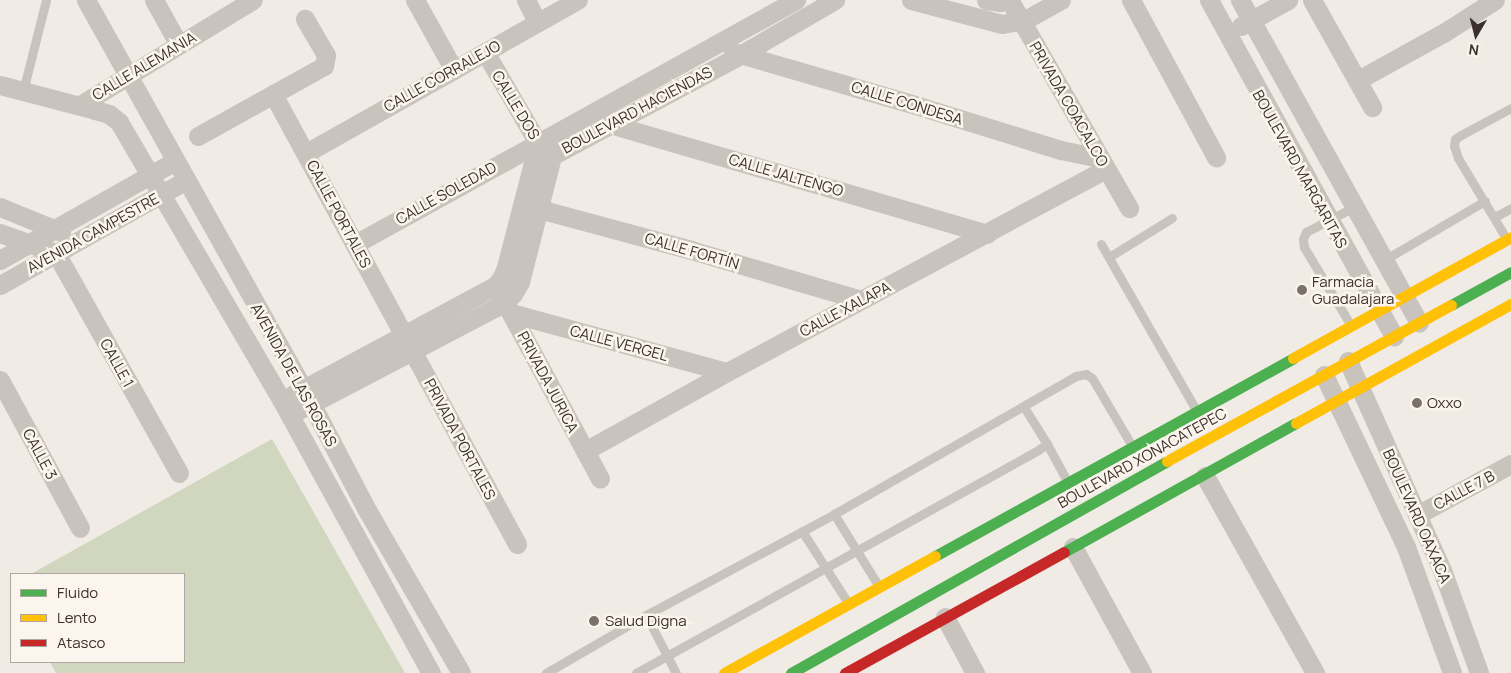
<!DOCTYPE html>
<html>
<head>
<meta charset="utf-8">
<style>
	body { margin:0 }
	#map { position:relative; width:1511px; height:673px; overflow:hidden; background:#f0ebe5; font-family:Manrope,sans-serif }
	div>[style] { position:absolute }
	.green>* { inset:0; background:#d1d6bf }
	.lane>* { height:9px; margin:-4.5px; padding:0 4.5px; transform-origin:4.5px; border-radius:4.5px; background:#c9c3be }
	.street>* { height:19px; margin:-9.5px; padding:0 9.5px; transform-origin:9.5px; border-radius:9.5px; background:#c9c3be }
	.fast>* { height:11px; margin:-5.5px; padding:0 5.5px; transform-origin:5.5px; border-radius:5.5px; background:#4caf50 }
	.slow>* { height:11px; margin:-5.5px; padding:0 5.5px; transform-origin:5.5px; border-radius:5.5px; background:#ffc107 }
	.jam>* { height:11px; margin:-5.5px; padding:0 5.5px; transform-origin:5.5px; border-radius:5.5px; background:#c62828 }
	.dots>* { width:14px; height:14px; translate:-50% -50%; box-sizing:border-box; border:2px solid #fbf5ee; border-radius:50% }
	span { translate:-50% -50%; white-space:nowrap; text-align:center; line-height:1.15; -webkit-text-stroke:5px #fbf5ee; paint-order:stroke }
	.street-label { font-size:15px; color:#3b302b }
	.poi-label { font-size:15px; color:#3b302b }
	.left { translate:0 -50%; text-align:left }
	.legend { position:absolute; left:10px; top:573px; width:175px; height:90px; box-sizing:border-box; background:#fbf5ee; border:1px solid #aea6a0; margin:0; padding:6px 9px; list-style:none; font-size:15px; color:#3b302b }
	.legend li { display:flex; align-items:center; gap:10px; height:25px }
	.legend b { width:25px; border:1px solid #aea6a0 }
	.north { position:absolute; left:1451px; top:10px; width:50px; height:50px; -webkit-text-stroke:4px #fbf5ee; paint-order:stroke; rotate:188deg; font-size:14px; font-weight:700; line-height:20px; text-align:center; color:#3b302b }
	.north::after { content:''; display:block; margin:auto; width:18px; height:22px; background:#3b302b; clip-path:polygon(50% 0,100% 100%,50% 72%,0 100%) }
</style>
</head>
<body>
<div id="map">
	<div class="green">
		<div style="clip-path:polygon(272px 439px,405px 673px,56px 673px,50px 662px,184px 662px,184px 574px,31px 574px)"></div>
	</div>
	<div class="lane">
		<div style="left:23px;top:91px;width:94px;rotate:-75.8deg"></div>
		<div style="left:1495px;top:217px;width:18px;rotate:-29deg"></div>
		<div style="left:1506px;top:238px;width:93px;rotate:-121deg"></div>
		<div style="left:1458px;top:158px;width:13px;rotate:-108deg"></div>
		<div style="left:1454px;top:146px;width:7px;rotate:-82deg"></div>
		<div style="left:1455px;top:139px;width:7px;rotate:-34deg"></div>
		<div style="left:1461px;top:135px;width:57px;rotate:-28.4deg"></div>
		<div style="left:1101px;top:244px;width:191px;rotate:60.2deg"></div>
		<div style="left:1109px;top:257px;width:74px;rotate:-31.8deg"></div>
		<div style="left:1384px;top:260px;width:117px;rotate:-30.3deg"></div>
		<div style="left:1350px;top:324px;width:90px;rotate:-120.9deg"></div>
		<div style="left:1304px;top:247px;width:8px;rotate:-97deg"></div>
		<div style="left:1303px;top:239px;width:8px;rotate:-67deg"></div>
		<div style="left:1306px;top:232px;width:54px;rotate:-27.5deg"></div>
		<div style="left:1047px;top:444px;width:42px;rotate:61.6deg"></div>
		<div style="left:834px;top:514px;width:84px;rotate:58.2deg"></div>
		<div style="left:802px;top:531px;width:85px;rotate:57.4deg"></div>
		<div style="left:646px;top:615px;width:65px;rotate:62.7deg"></div>
		<div style="left:546px;top:673px;width:116px;rotate:-30.1deg"></div>
		<div style="left:646px;top:615px;width:213px;rotate:-28.2deg"></div>
		<div style="left:834px;top:514px;width:279px;rotate:-29.7deg"></div>
		<div style="left:1076px;top:376px;width:10px;rotate:-11deg"></div>
		<div style="left:1086px;top:374px;width:7px;rotate:34deg"></div>
		<div style="left:1092px;top:378px;width:79px;rotate:59.5deg"></div>
		<div style="left:636px;top:673px;width:460px;rotate:-29deg"></div>
		<div style="left:1038px;top:450px;width:11px;rotate:-34deg"></div>
		<div style="left:1047px;top:444px;width:44px;rotate:-121.9deg"></div>
	</div>
	<div class="street">
		<div style="left:86px;top:0;width:462px;rotate:60.8deg"></div>
		<div style="left:311px;top:403px;width:121px;rotate:62.4deg"></div>
		<div style="left:367px;top:510px;width:188px;rotate:60deg"></div>
		<div style="left:154px;top:0;width:51px;rotate:60.9deg"></div>
		<div style="left:415px;top:0;width:80px;rotate:60.9deg"></div>
		<div style="left:526px;top:0;width:25px;rotate:63deg"></div>
		<div style="left:911px;top:0;width:94px;rotate:14.8deg"></div>
		<div style="left:1002px;top:24px;width:23px;rotate:-10deg"></div>
		<div style="left:1025px;top:20px;width:41px;rotate:-29.1deg"></div>
		<div style="left:986px;top:0;width:14px;rotate:8deg"></div>
		<div style="left:1000px;top:2px;width:11px;rotate:-10deg"></div>
		<div style="left:1131px;top:0;width:179px;rotate:61.6deg"></div>
		<div style="left:1209px;top:0;width:384px;rotate:61.2deg"></div>
		<div style="left:1240px;top:0;width:369px;rotate:61deg"></div>
		<div style="left:1312px;top:0;width:123px;rotate:60.7deg"></div>
		<div style="left:1010px;top:1px;width:239px;rotate:60.1deg"></div>
		<div style="left:1241px;top:26px;width:54px;rotate:-29deg"></div>
		<div style="left:485px;top:52px;width:105px;rotate:59.8deg"></div>
		<div style="left:538px;top:143px;width:11px;rotate:41deg"></div>
		<div style="left:733px;top:52px;width:186px;rotate:16.2deg"></div>
		<div style="left:912px;top:104px;width:156px;rotate:17.2deg"></div>
		<div style="left:1061px;top:150px;width:40px;rotate:12deg"></div>
		<div style="left:1358px;top:80px;width:99px;rotate:-28.9deg"></div>
		<div style="left:1445px;top:32px;width:59px;rotate:-32.6deg"></div>
		<div style="left:0;top:85px;width:98px;rotate:14.7deg"></div>
		<div style="left:95px;top:110px;width:15px;rotate:16deg"></div>
		<div style="left:109px;top:114px;width:13px;rotate:39deg"></div>
		<div style="left:119px;top:122px;width:323px;rotate:59.7deg"></div>
		<div style="left:282px;top:401px;width:310px;rotate:61.3deg"></div>
		<div style="left:273px;top:94px;width:512px;rotate:61.53deg"></div>
		<div style="left:80px;top:105px;width:202px;rotate:-31.3deg"></div>
		<div style="left:606px;top:123px;width:397px;rotate:16.2deg"></div>
		<div style="left:198px;top:136px;width:144px;rotate:-29.1deg"></div>
		<div style="left:324px;top:66px;width:11px;rotate:-80deg"></div>
		<div style="left:326px;top:55px;width:42px;rotate:-120.3deg"></div>
		<div style="left:306px;top:153px;width:312px;rotate:-29.4deg"></div>
		<div style="left:528px;top:206px;width:169px;rotate:15.1deg"></div>
		<div style="left:691px;top:250px;width:177px;rotate:16.4deg"></div>
		<div style="left:0;top:207px;width:66px;rotate:22.3deg"></div>
		<div style="left:0;top:233px;width:59px;rotate:19.7deg"></div>
		<div style="left:56px;top:253px;width:252px;rotate:60.8deg"></div>
		<div style="left:355px;top:244px;width:209px;rotate:-28.9deg"></div>
		<div style="left:0;top:260px;width:201px;rotate:-29.5deg"></div>
		<div style="left:0;top:285px;width:214px;rotate:-29.4deg"></div>
		<div style="left:507px;top:306px;width:196px;rotate:61.7deg"></div>
		<div style="left:511px;top:313px;width:224px;rotate:15.3deg"></div>
		<div style="left:1348px;top:361px;width:229px;rotate:65.8deg"></div>
		<div style="left:1442px;top:570px;width:109px;rotate:70.2deg"></div>
		<div style="left:1324px;top:375px;width:191px;rotate:64.5deg"></div>
		<div style="left:1406px;top:547px;width:134px;rotate:69.9deg"></div>
		<div style="left:0;top:380px;width:168px;rotate:61.6deg"></div>
		<div style="left:292px;top:395px;width:232px;rotate:-28.3deg"></div>
		<div style="left:496px;top:285px;width:10px;rotate:-53deg"></div>
		<div style="left:502px;top:277px;width:11px;rotate:-68deg"></div>
		<div style="left:506px;top:267px;width:128px;rotate:-75.5deg"></div>
		<div style="left:538px;top:143px;width:295px;rotate:-29deg"></div>
		<div style="left:301px;top:409px;width:220px;rotate:-27.6deg"></div>
		<div style="left:496px;top:307px;width:21px;rotate:-37deg"></div>
		<div style="left:513px;top:294px;width:14px;rotate:-60deg"></div>
		<div style="left:520px;top:282px;width:130px;rotate:-75.7deg"></div>
		<div style="left:552px;top:156px;width:213px;rotate:-28.2deg"></div>
		<div style="left:740px;top:55px;width:110px;rotate:-30.1deg"></div>
		<div style="left:585px;top:451px;width:162px;rotate:-29.1deg"></div>
		<div style="left:727px;top:372px;width:430px;rotate:-28.2deg"></div>
		<div style="left:1205px;top:476px;width:226px;rotate:60.8deg"></div>
		<div style="left:1417px;top:515px;width:107px;rotate:-28.5deg"></div>
		<div style="left:1073px;top:547px;width:144px;rotate:61.3deg"></div>
		<div style="left:945px;top:617px;width:64px;rotate:61.8deg"></div>
	</div>
	<div class="fast">
		<div style="left:1451px;top:305px;width:68px;rotate:-28.8deg"></div>
		<div style="left:1064px;top:552px;width:265px;rotate:-29.1deg"></div>
		<div style="left:935px;top:556px;width:409px;rotate:-28.9deg"></div>
		<div style="left:791px;top:673px;width:432px;rotate:-29.4deg"></div>
	</div>
	<div class="slow">
		<div style="left:1293px;top:358px;width:249px;rotate:-29deg"></div>
		<div style="left:1296px;top:423px;width:246px;rotate:-29deg"></div>
		<div style="left:1167px;top:461px;width:324px;rotate:-28.8deg"></div>
		<div style="left:724px;top:673px;width:241px;rotate:-29deg"></div>
	</div>
	<div class="jam">
		<div style="left:845px;top:673px;width:250px;rotate:-28.9deg"></div>
	</div>
	<div class="dots">
		<div style="left:1302px;top:290px;background:#7a716c"></div>
		<div style="left:1417px;top:403px;background:#7a716c"></div>
		<div style="left:594px;top:621px;background:#7a716c"></div>
	</div>
	<div class="street-label">
		<span style="left:144px;top:66px;rotate:-31deg">CALLE ALEMANIA</span>
		<span style="left:442px;top:76px;rotate:-29deg">CALLE CORRALEJO</span>
		<span style="left:907px;top:103px;rotate:17deg">CALLE CONDESA</span>
		<span style="left:1069px;top:104px;rotate:60deg">PRIVADA COACALCO</span>
		<span style="left:516px;top:105px;rotate:59deg">CALLE DOS</span>
		<span style="left:637px;top:110px;rotate:-28deg">BOULEVARD HACIENDAS</span>
		<span style="left:1300px;top:169px;rotate:61deg">BOULEVARD MARGARITAS</span>
		<span style="left:786px;top:175px;rotate:16deg">CALLE JALTENGO</span>
		<span style="left:446px;top:193px;rotate:-29deg">CALLE SOLEDAD</span>
		<span style="left:339px;top:214px;rotate:62deg">CALLE PORTALES</span>
		<span style="left:93px;top:233px;rotate:-29deg">AVENIDA CAMPESTRE</span>
		<span style="left:692px;top:251px;rotate:16deg">CALLE FORTÍN</span>
		<span style="left:845px;top:309px;rotate:-28deg">CALLE XALAPA</span>
		<span style="left:619px;top:343px;rotate:15deg">CALLE VERGEL</span>
		<span style="left:117px;top:363px;rotate:61deg">CALLE 1</span>
		<span style="left:294px;top:375px;rotate:61deg">AVENIDA DE LAS ROSAS</span>
		<span style="left:548px;top:382px;rotate:62deg">PRIVADA JURICA</span>
		<span style="left:460px;top:439px;rotate:62deg">PRIVADA PORTALES</span>
		<span style="left:40px;top:454px;rotate:62deg">CALLE 3</span>
		<span style="left:1142px;top:458px;rotate:-29deg">BOULEVARD XONACATEPEC</span>
		<span style="left:1464px;top:490px;rotate:-28deg">CALLE 7 B</span>
		<span style="left:1417px;top:516px;rotate:66deg">BOULEVARD OAXACA</span>
	</div>
	<div class="poi-label">
		<span class="left" style="left:1312px;top:290px">Farmacia<br>Guadalajara</span>
		<span class="left" style="left:1427px;top:403px">Oxxo</span>
		<span class="left" style="left:605px;top:621px">Salud Digna</span>
	</div>
	<ul class="legend">
	<li><b style="height:6px;background:#4caf50"></b>Fluido</li>
	<li><b style="height:6px;background:#ffc107"></b>Lento</li>
	<li><b style="height:6px;background:#c62828"></b>Atasco</li>
	</ul>
	<div class="north">N</div>
</div>
</body>
</html>
